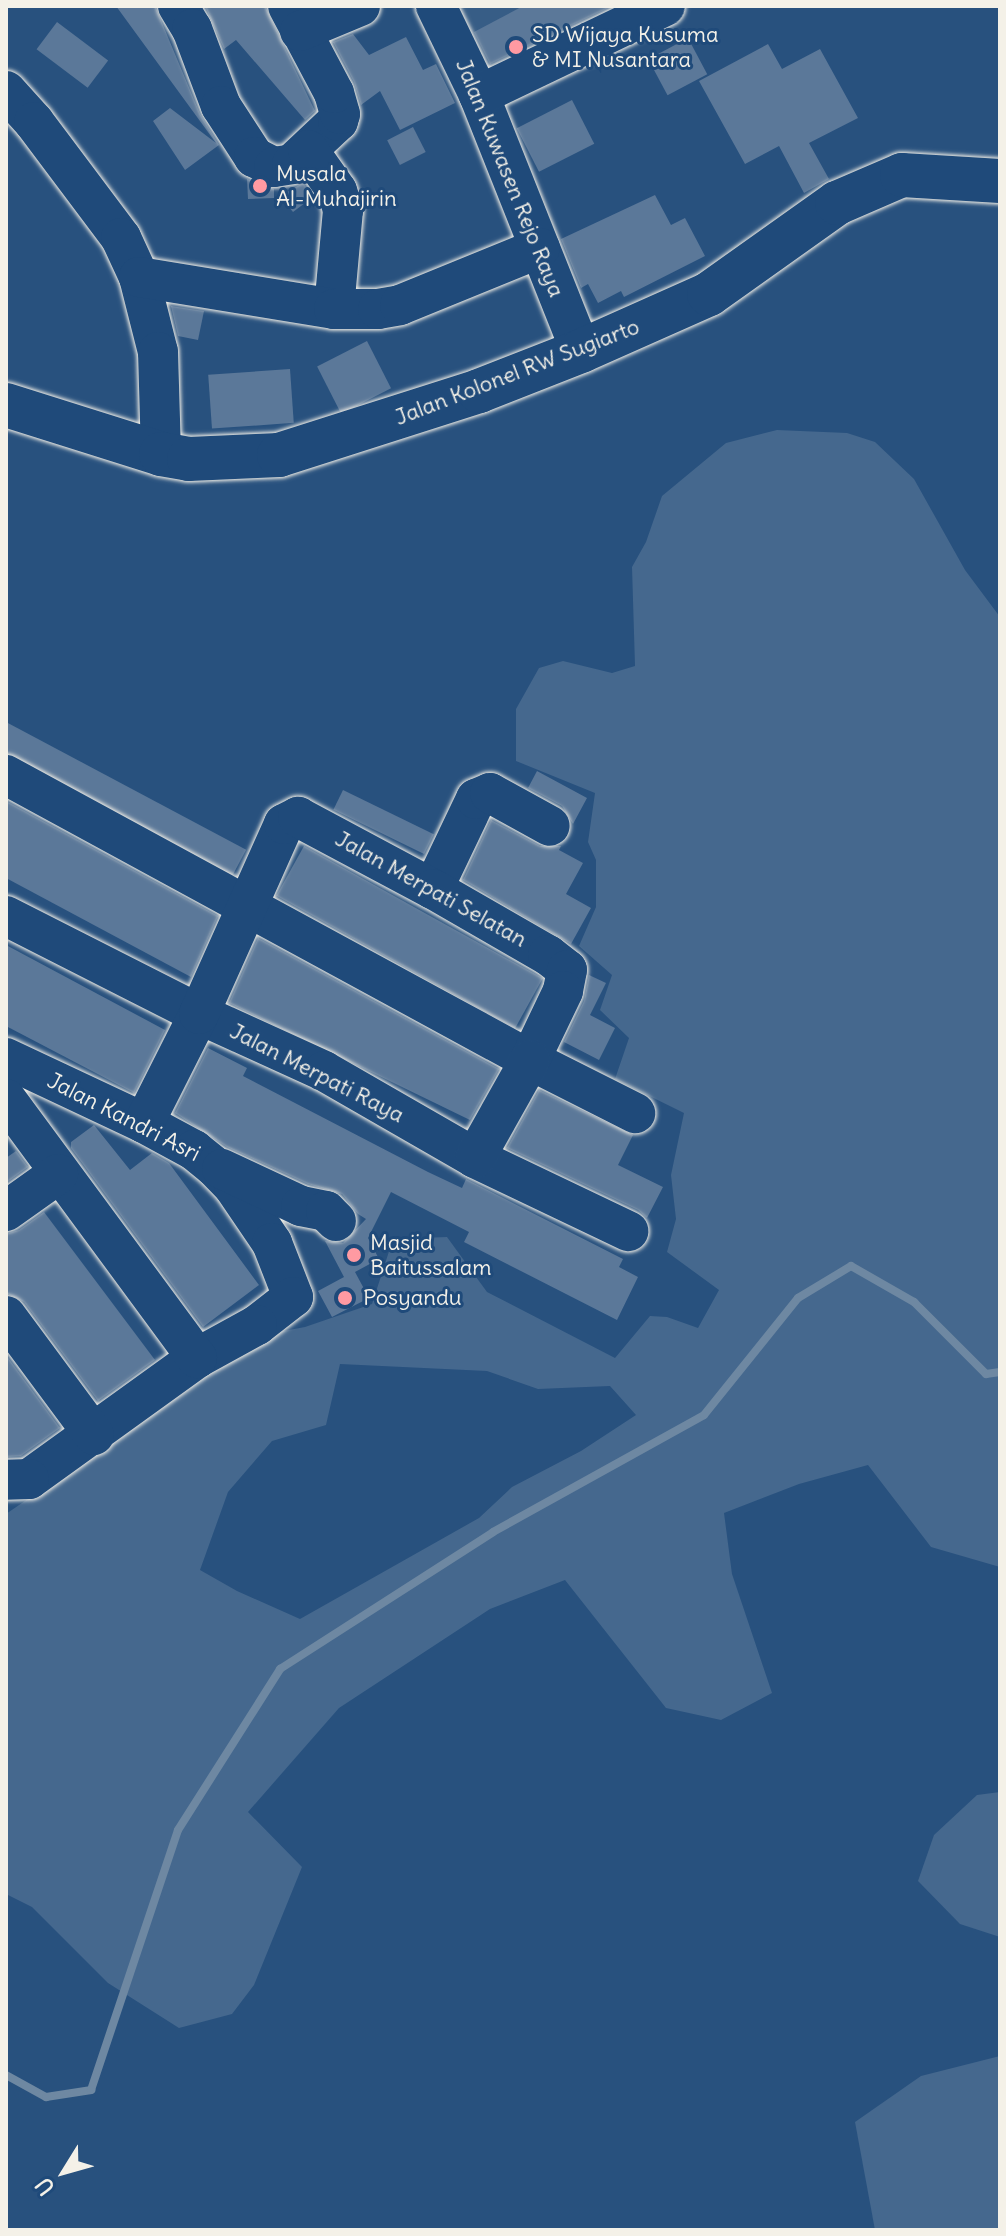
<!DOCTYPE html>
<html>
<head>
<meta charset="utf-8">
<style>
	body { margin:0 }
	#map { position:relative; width:1006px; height:2236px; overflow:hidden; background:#28517e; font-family:Delius,sans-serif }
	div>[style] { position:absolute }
	.built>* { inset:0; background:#375d86 }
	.green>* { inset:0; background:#45688e }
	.stream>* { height:8px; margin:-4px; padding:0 4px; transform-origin:4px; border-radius:4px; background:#6e88a2 }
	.building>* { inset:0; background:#5b7899; transform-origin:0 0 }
	.roads { filter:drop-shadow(0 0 2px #f4f1e8) drop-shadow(0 0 2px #f4f1e8) }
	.minor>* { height:40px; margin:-20px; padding:0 20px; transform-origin:20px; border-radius:20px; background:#1f4a7a }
	.major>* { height:44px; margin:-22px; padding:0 22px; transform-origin:22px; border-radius:22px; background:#1f4a7a }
	.dots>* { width:22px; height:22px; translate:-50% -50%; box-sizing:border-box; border:4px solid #1f4a7a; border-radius:50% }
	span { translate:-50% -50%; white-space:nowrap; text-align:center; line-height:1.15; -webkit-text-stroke:6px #1f4a7a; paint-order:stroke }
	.poi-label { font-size:22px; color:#f4f1e8 }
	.left { translate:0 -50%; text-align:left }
	.street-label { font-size:22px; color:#f4f1e8 }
	.frame { position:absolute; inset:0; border:8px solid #f4f1e8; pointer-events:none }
	.north { position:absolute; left:24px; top:2132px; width:80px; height:80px; -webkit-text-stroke:6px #1f4a7a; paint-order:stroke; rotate:233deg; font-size:22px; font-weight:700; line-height:32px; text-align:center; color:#f4f1e8 }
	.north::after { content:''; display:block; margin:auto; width:28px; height:36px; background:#f4f1e8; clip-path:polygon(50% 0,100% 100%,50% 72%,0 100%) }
</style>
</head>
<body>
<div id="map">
	<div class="built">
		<div style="clip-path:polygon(446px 6px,643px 6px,487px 89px)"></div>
	</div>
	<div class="green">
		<div style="clip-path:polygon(evenodd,777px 430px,847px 433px,875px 442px,914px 479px,965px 570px,1000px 617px,1000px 1567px,931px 1547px,868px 1465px,799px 1484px,724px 1513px,732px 1574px,772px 1693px,721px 1720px,666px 1708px,565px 1580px,490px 1609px,339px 1708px,248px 1812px,302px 1867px,254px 1985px,232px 2014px,179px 2028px,108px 1983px,32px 1907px,6px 1894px,6px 1514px,267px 1334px,305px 1327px,372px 1304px,393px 1239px,447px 1237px,487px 1292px,615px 1358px,650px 1316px,667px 1317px,698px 1328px,719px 1290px,667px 1252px,676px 1219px,671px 1175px,684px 1113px,615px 1079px,629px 1038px,600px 1010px,612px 975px,579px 946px,596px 907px,596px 860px,588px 842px,595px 793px,516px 761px,516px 709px,539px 668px,563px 661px,612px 673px,635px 666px,632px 567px,646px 542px,662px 496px,726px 443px,777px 430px,340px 1364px,487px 1371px,538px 1389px,610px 1386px,636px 1415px,581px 1451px,512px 1487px,479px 1518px,300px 1619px,237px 1591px,200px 1570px,228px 1492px,272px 1441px,326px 1425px,340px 1364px)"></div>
		<div style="clip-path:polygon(1000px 1792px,1000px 1937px,960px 1924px,918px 1881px,934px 1835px,977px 1795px)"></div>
		<div style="clip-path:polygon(1000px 2056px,1000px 2230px,875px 2230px,855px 2122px,921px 2076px)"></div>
	</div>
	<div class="stream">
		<div style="left:6px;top:2075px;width:46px;rotate:28.8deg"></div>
		<div style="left:46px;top:2097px;width:46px;rotate:-8.8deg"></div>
		<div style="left:91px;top:2090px;width:274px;rotate:-71.5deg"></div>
		<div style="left:178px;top:1830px;width:191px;rotate:-57.6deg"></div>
		<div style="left:280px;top:1669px;width:253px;rotate:-32.7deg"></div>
		<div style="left:493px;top:1532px;width:241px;rotate:-29deg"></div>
		<div style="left:704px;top:1415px;width:150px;rotate:-51.2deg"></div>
		<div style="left:798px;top:1298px;width:62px;rotate:-31.1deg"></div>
		<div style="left:851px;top:1266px;width:73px;rotate:29.7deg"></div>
		<div style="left:914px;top:1302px;width:102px;rotate:45deg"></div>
		<div style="left:986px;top:1374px;width:14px;rotate:-8deg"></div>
	</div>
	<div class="building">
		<div style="clip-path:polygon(116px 6px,155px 6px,200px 114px,219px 145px,185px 170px,153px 121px,170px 108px,216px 143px)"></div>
		<div style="clip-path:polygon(205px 6px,265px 6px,315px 111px,305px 120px,236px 40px,224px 49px)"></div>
		<div style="clip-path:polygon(523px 6px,612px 6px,490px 64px,474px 32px)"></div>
		<div style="left:57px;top:22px;width:64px;height:34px;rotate:37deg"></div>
		<div style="clip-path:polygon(353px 34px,369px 55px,406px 37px,423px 70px,436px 64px,455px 103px,400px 130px,380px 91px,361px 105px,354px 82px,333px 42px)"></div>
		<div style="left:688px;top:38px;width:41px;height:45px;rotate:62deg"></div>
		<div style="clip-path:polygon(768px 44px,782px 69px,820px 49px,858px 118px,809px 143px,829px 179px,804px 193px,779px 146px,745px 164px,699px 81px)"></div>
		<div style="left:572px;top:100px;width:49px;height:62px;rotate:63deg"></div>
		<div style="left:413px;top:127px;width:28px;height:29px;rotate:63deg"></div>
		<div style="clip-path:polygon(247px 179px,274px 189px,274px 198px,248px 199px)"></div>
		<div style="clip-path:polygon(303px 183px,313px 197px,293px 212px,280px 196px)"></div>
		<div style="clip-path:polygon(655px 195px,671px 225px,685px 218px,705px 256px,624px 297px,621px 291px,598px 303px,588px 284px,581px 288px,561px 239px)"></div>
		<div style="clip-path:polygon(171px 306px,204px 311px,198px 340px,178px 336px)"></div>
		<div style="left:367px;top:341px;width:53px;height:56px;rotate:63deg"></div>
		<div style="left:290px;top:369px;width:54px;height:82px;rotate:86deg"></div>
		<div style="left:6px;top:722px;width:272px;height:30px;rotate:28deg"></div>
		<div style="clip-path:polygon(537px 771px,587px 798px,573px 824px,562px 806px,528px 788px)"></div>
		<div style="left:343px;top:790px;width:101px;height:22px;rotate:26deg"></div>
		<div style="clip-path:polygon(6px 801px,218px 916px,191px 977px,6px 878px)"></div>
		<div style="clip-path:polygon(491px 820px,540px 846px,561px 846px,559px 850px,583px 863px,566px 894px,591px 908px,571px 944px,463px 880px)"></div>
		<div style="left:304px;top:846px;width:273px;height:57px;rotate:29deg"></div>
		<div style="clip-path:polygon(258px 938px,499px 1069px,470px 1120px,229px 1003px)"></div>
		<div style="clip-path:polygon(6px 945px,165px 1030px,134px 1093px,6px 1026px)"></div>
		<div style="clip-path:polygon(589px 975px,606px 983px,590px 1015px,615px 1028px,599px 1060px,564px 1042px,584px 1001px)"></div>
		<div style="clip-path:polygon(208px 1048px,247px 1068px,243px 1076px,428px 1172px,462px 1188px,466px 1179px,623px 1259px,619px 1267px,638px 1277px,617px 1320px,464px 1242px,469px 1232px,391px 1192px,368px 1238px,379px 1259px,355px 1272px,369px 1298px,332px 1317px,318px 1291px,344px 1277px,325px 1241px,343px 1243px,366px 1219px,358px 1214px,342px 1194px,308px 1184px,227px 1147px,175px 1113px)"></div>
		<div style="clip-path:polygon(539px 1090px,633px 1135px,618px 1165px,663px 1187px,647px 1218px,638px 1210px,507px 1148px)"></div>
		<div style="clip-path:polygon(94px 1125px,130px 1170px,152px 1153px,169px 1163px,259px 1285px,203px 1327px,71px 1148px,71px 1142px)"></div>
		<div style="clip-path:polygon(16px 1151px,28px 1167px,6px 1183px,6px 1158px)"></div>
		<div style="clip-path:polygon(44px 1212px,155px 1360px,98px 1401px,24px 1302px,6px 1293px,6px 1234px,19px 1230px)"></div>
		<div style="clip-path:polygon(6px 1355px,60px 1428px,21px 1456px,6px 1457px)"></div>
	</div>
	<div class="roads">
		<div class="minor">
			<div style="left:178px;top:6px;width:27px;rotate:59deg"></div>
			<div style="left:192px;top:29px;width:82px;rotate:69.4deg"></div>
			<div style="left:221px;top:106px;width:61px;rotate:57.1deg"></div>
			<div style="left:254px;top:157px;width:22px;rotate:27deg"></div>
			<div style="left:274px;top:167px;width:18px;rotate:-9deg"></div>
			<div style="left:292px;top:164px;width:63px;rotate:-43.1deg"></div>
			<div style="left:338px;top:121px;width:7px;rotate:-74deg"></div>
			<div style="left:340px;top:114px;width:22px;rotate:-106deg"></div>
			<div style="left:334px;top:93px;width:98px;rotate:-117.9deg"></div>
			<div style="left:436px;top:6px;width:99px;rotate:64.2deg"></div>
			<div style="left:479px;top:95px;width:276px;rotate:68.3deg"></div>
			<div style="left:300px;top:31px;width:65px;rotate:-22.6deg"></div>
			<div style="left:6px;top:91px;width:42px;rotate:47.9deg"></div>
			<div style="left:34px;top:122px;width:145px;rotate:53.1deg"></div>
			<div style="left:121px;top:238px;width:43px;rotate:65.2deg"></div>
			<div style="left:139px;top:277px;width:77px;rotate:75.8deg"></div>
			<div style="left:158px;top:352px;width:102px;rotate:88.3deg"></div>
			<div style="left:479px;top:95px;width:206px;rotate:-25.6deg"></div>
			<div style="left:308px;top:150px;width:50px;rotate:54.7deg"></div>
			<div style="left:337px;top:191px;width:20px;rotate:72deg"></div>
			<div style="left:343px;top:210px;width:99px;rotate:95.2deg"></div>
			<div style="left:139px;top:277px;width:198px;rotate:9.3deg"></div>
			<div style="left:334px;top:309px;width:44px"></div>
			<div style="left:378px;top:309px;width:22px;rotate:-10deg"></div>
			<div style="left:400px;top:305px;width:151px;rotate:-22.2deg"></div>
			<div style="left:6px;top:775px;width:596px;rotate:28.54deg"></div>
			<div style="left:530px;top:1060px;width:118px;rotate:26.8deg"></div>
			<div style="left:433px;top:889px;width:100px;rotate:-64.5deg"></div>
			<div style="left:476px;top:799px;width:15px;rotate:-23deg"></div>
			<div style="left:490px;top:793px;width:68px;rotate:28.8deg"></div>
			<div style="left:6px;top:916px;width:216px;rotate:26.9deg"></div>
			<div style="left:199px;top:1014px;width:137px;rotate:24.5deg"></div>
			<div style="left:324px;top:1071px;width:174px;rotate:29.9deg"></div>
			<div style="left:475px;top:1158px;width:170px;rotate:25.5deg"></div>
			<div style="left:6px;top:1058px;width:153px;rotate:25.2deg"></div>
			<div style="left:144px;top:1123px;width:57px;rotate:28.4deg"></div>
			<div style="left:194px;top:1150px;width:26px;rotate:39deg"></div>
			<div style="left:214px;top:1166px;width:29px;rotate:46deg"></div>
			<div style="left:234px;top:1187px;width:68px;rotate:55.8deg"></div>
			<div style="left:272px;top:1243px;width:58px;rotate:68.7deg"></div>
			<div style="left:293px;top:1297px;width:46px;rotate:142.1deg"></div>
			<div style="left:257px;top:1325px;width:68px;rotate:151.2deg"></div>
			<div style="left:197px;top:1358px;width:207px;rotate:144.2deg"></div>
			<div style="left:29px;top:1479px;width:23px;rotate:178deg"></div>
			<div style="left:6px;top:1099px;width:322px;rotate:53.6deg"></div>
			<div style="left:144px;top:1123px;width:122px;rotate:-63.2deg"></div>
			<div style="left:199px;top:1014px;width:208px;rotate:-65.9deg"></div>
			<div style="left:284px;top:824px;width:16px;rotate:-27deg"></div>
			<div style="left:298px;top:817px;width:153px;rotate:28.1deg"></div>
			<div style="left:433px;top:889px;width:133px;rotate:29.9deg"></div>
			<div style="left:548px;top:955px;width:24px;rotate:38deg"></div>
			<div style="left:567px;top:970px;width:21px;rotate:101deg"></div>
			<div style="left:563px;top:991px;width:76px;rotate:115.6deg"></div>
			<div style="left:530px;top:1060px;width:112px;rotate:119.3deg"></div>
			<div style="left:222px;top:1169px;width:87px;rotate:25.1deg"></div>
			<div style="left:301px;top:1206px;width:25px;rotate:11deg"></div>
			<div style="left:326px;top:1211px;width:14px;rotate:45deg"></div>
			<div style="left:6px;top:1211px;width:64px;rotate:-35.4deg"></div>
			<div style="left:6px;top:1316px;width:148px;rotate:53.5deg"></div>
		</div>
		<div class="major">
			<div style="left:6px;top:405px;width:163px;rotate:17.5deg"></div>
			<div style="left:161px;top:454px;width:28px;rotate:10deg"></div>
			<div style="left:189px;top:459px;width:90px;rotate:-2.5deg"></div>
			<div style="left:279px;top:455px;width:210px;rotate:-17.7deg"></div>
			<div style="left:479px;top:391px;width:110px;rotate:-21.4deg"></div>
			<div style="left:581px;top:351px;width:140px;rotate:-24deg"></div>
			<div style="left:709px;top:294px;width:157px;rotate:-35.4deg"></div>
			<div style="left:837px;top:203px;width:71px;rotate:-23.3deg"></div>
			<div style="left:902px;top:175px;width:98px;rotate:3.5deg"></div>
		</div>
	</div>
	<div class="dots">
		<div style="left:516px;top:47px;background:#ff9aa2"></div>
		<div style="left:260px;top:186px;background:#ff9aa2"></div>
		<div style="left:354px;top:1255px;background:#ff9aa2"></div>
		<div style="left:345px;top:1298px;background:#ff9aa2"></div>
	</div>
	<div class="poi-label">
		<span class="left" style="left:532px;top:47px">SD Wijaya Kusuma<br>&amp; MI Nusantara</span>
		<span class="left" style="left:276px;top:186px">Musala<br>Al-Muhajirin</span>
		<span class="left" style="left:370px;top:1255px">Masjid<br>Baitussalam</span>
		<span class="left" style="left:363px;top:1298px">Posyandu</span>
	</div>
	<div class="street-label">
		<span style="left:510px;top:178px;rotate:68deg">Jalan Kuwasen Rejo Raya</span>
		<span style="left:517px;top:372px;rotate:-21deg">Jalan Kolonel RW Sugiarto</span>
		<span style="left:431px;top:889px;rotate:29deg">Jalan Merpati Selatan</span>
		<span style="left:317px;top:1073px;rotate:27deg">Jalan Merpati Raya</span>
		<span style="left:124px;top:1117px;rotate:27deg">Jalan Kandri Asri</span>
	</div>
	<div class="frame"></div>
	<div class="north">U</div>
</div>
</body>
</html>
